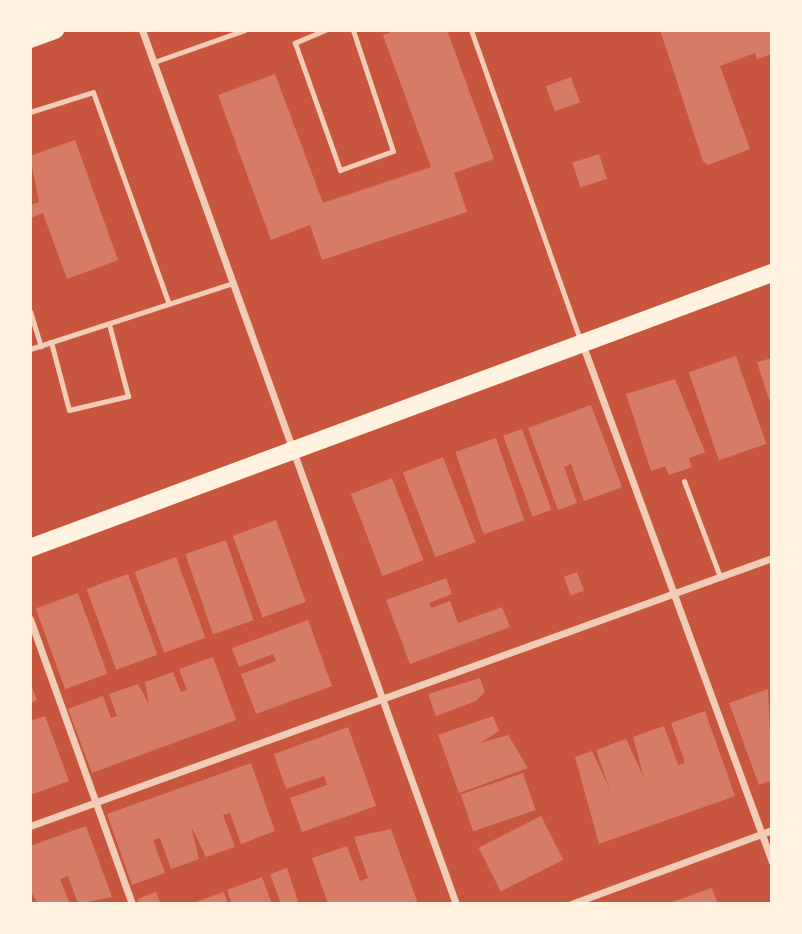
<!DOCTYPE html>
<html>
<head>
<meta charset="utf-8">
<style>
	body { margin:0 }
	#map { position:relative; width:802px; height:934px; overflow:hidden; background:#c8553d; font-family:"Roboto Condensed",sans-serif }
	div>[style] { position:absolute }
	.building>* { inset:0; background:#d67c66; transform-origin:0 0 }
	.service>* { height:5px; margin:-2.5px; padding:0 2.5px; transform-origin:2.5px; border-radius:2.5px; background:#f1ccb7 }
	.minor>* { height:7px; margin:-3.5px; padding:0 3.5px; transform-origin:3.5px; border-radius:3.5px; background:#f1ccb7 }
	.primary>* { height:18px; margin:-9px; padding:0 9px; transform-origin:9px; border-radius:9px; background:#fff3e0 }
	span { translate:-50% -50%; white-space:nowrap; text-align:center; line-height:1.15; -webkit-text-stroke:6px #fff3e0; paint-order:stroke }
	.frame { position:absolute; inset:0; border:32px solid #fff3e0; pointer-events:none }
</style>
</head>
<body>
<div id="map">
	<div class="building">
		<div style="clip-path:polygon(397px 30px,447px 30px,494px 159px,454px 173px,467px 212px,322px 260px,310px 225px,271px 240px,218px 95px,275px 74px,323px 203px,431px 167px,383px 35px)"></div>
		<div style="clip-path:polygon(660px 30px,772px 30px,772px 54px,757px 59px,755px 53px,720px 66px,750px 149px,708px 165px,703px 161px)"></div>
		<div style="left:571px;top:77px;width:27px;height:27px;rotate:70deg"></div>
		<div style="clip-path:polygon(75px 140px,118px 260px,67px 279px,43px 213px,30px 218px,30px 205px,39px 202px,30px 156px)"></div>
		<div style="left:599px;top:154px;width:26px;height:28px;rotate:72deg"></div>
		<div style="left:736px;top:356px;width:93px;height:50px;rotate:71deg"></div>
		<div style="clip-path:polygon(772px 358px,772px 409px,757px 362px)"></div>
		<div style="clip-path:polygon(675px 379px,705px 452px,689px 458px,692px 467px,669px 475px,665px 466px,651px 471px,626px 394px)"></div>
		<div style="clip-path:polygon(591px 405px,622px 487px,584px 501px,571px 464px,564px 467px,577px 503px,558px 510px,528px 428px)"></div>
		<div style="left:522px;top:429px;width:86px;height:20px;rotate:70deg"></div>
		<div style="left:496px;top:438px;width:87px;height:43px;rotate:71deg"></div>
		<div style="left:443px;top:457px;width:91px;height:43px;rotate:69deg"></div>
		<div style="left:392px;top:478px;width:88px;height:44px;rotate:69deg"></div>
		<div style="left:276px;top:520px;width:87px;height:46px;rotate:70deg"></div>
		<div style="left:226px;top:540px;width:85px;height:43px;rotate:71deg"></div>
		<div style="left:176px;top:557px;width:86px;height:44px;rotate:70deg"></div>
		<div style="left:577px;top:572px;width:20px;height:14px;rotate:70deg"></div>
		<div style="left:128px;top:574px;width:86px;height:44px;rotate:70deg"></div>
		<div style="clip-path:polygon(446px 578px,452px 594px,429px 603px,431px 608px,450px 601px,458px 623px,502px 607px,510px 627px,410px 664px,386px 600px)"></div>
		<div style="left:78px;top:593px;width:86px;height:45px;rotate:70deg"></div>
		<div style="clip-path:polygon(308px 620px,332px 686px,256px 714px,241px 674px,276px 661px,273px 654px,239px 667px,232px 648px)"></div>
		<div style="clip-path:polygon(213px 657px,236px 720px,92px 773px,68px 709px,103px 696px,111px 718px,117px 716px,109px 694px,138px 684px,149px 704px,145px 682px,173px 672px,181px 692px,187px 690px,179px 669px)"></div>
		<div style="clip-path:polygon(480px 678px,485px 692px,476px 701px,436px 716px,428px 694px)"></div>
		<div style="clip-path:polygon(30px 682px,37px 700px,30px 703px)"></div>
		<div style="clip-path:polygon(768px 689px,772px 780px,759px 785px,729px 703px)"></div>
		<div style="clip-path:polygon(705px 711px,735px 796px,599px 844px,575px 757px,592px 751px,610px 790px,596px 750px,626px 739px,644px 778px,633px 737px,664px 726px,678px 765px,685px 763px,671px 723px)"></div>
		<div style="clip-path:polygon(45px 716px,69px 781px,30px 795px,30px 721px)"></div>
		<div style="clip-path:polygon(493px 716px,499px 731px,480px 743px,508px 735px,528px 768px,459px 793px,438px 735px)"></div>
		<div style="clip-path:polygon(348px 727px,376px 806px,302px 832px,290px 798px,327px 785px,324px 776px,286px 789px,274px 754px)"></div>
		<div style="clip-path:polygon(251px 763px,275px 831px,241px 844px,230px 813px,223px 815px,235px 847px,206px 857px,191px 826px,199px 859px,171px 869px,160px 838px,153px 840px,165px 873px,132px 885px,107px 814px)"></div>
		<div style="left:523px;top:773px;width:39px;height:66px;rotate:71deg"></div>
		<div style="left:541px;top:816px;width:49px;height:70px;rotate:63deg"></div>
		<div style="clip-path:polygon(86px 826px,112px 897px,78px 904px,68px 876px,60px 879px,70px 904px,38px 904px,30px 890px,30px 846px)"></div>
		<div style="clip-path:polygon(391px 829px,418px 904px,328px 904px,312px 858px,347px 846px,360px 881px,368px 878px,354px 837px)"></div>
		<div style="clip-path:polygon(287px 868px,299px 904px,281px 904px,270px 874px)"></div>
		<div style="clip-path:polygon(262px 877px,272px 904px,232px 904px,227px 890px)"></div>
		<div style="clip-path:polygon(712px 888px,718px 904px,673px 904px,672px 902px)"></div>
		<div style="clip-path:polygon(156px 892px,161px 904px,140px 904px,137px 899px)"></div>
		<div style="clip-path:polygon(224px 892px,228px 904px,190px 904px)"></div>
	</div>
	<div class="service">
		<div style="left:325px;top:30px;width:33px;rotate:157deg"></div>
		<div style="left:295px;top:43px;width:135px;rotate:70.5deg"></div>
		<div style="left:340px;top:170px;width:56px;rotate:-19.7deg"></div>
		<div style="left:393px;top:151px;width:127px;rotate:-108.3deg"></div>
		<div style="left:471px;top:30px;width:328px;rotate:70.6deg"></div>
		<div style="left:154px;top:62px;width:96px;rotate:-19.4deg"></div>
		<div style="left:30px;top:112px;width:66px;rotate:-17.6deg"></div>
		<div style="left:93px;top:92px;width:225px;rotate:70.3deg"></div>
		<div style="left:30px;top:311px;width:37px;rotate:73deg"></div>
		<div style="left:51px;top:342px;width:70px;rotate:75.2deg"></div>
		<div style="left:69px;top:410px;width:61px;rotate:-13.3deg"></div>
		<div style="left:128px;top:396px;width:74px;rotate:-104.8deg"></div>
		<div style="left:30px;top:349px;width:213px;rotate:-18deg"></div>
		<div style="left:684px;top:481px;width:103px;rotate:69.4deg"></div>
	</div>
	<div class="minor">
		<div style="left:142px;top:30px;width:929px;rotate:70.24deg"></div>
		<div style="left:582px;top:343px;width:553px;rotate:69.89deg"></div>
		<div style="left:30px;top:619px;width:303px;rotate:70.3deg"></div>
		<div style="left:30px;top:826px;width:789px;rotate:-19.86deg"></div>
		<div style="left:571px;top:904px;width:214px;rotate:-20.2deg"></div>
	</div>
	<div class="primary">
		<div style="left:30px;top:39px;width:27px;rotate:-20deg"></div>
		<div style="left:30px;top:548px;width:791px;rotate:-20.34deg"></div>
	</div>
	<div class="frame"></div>
</div>
</body>
</html>
